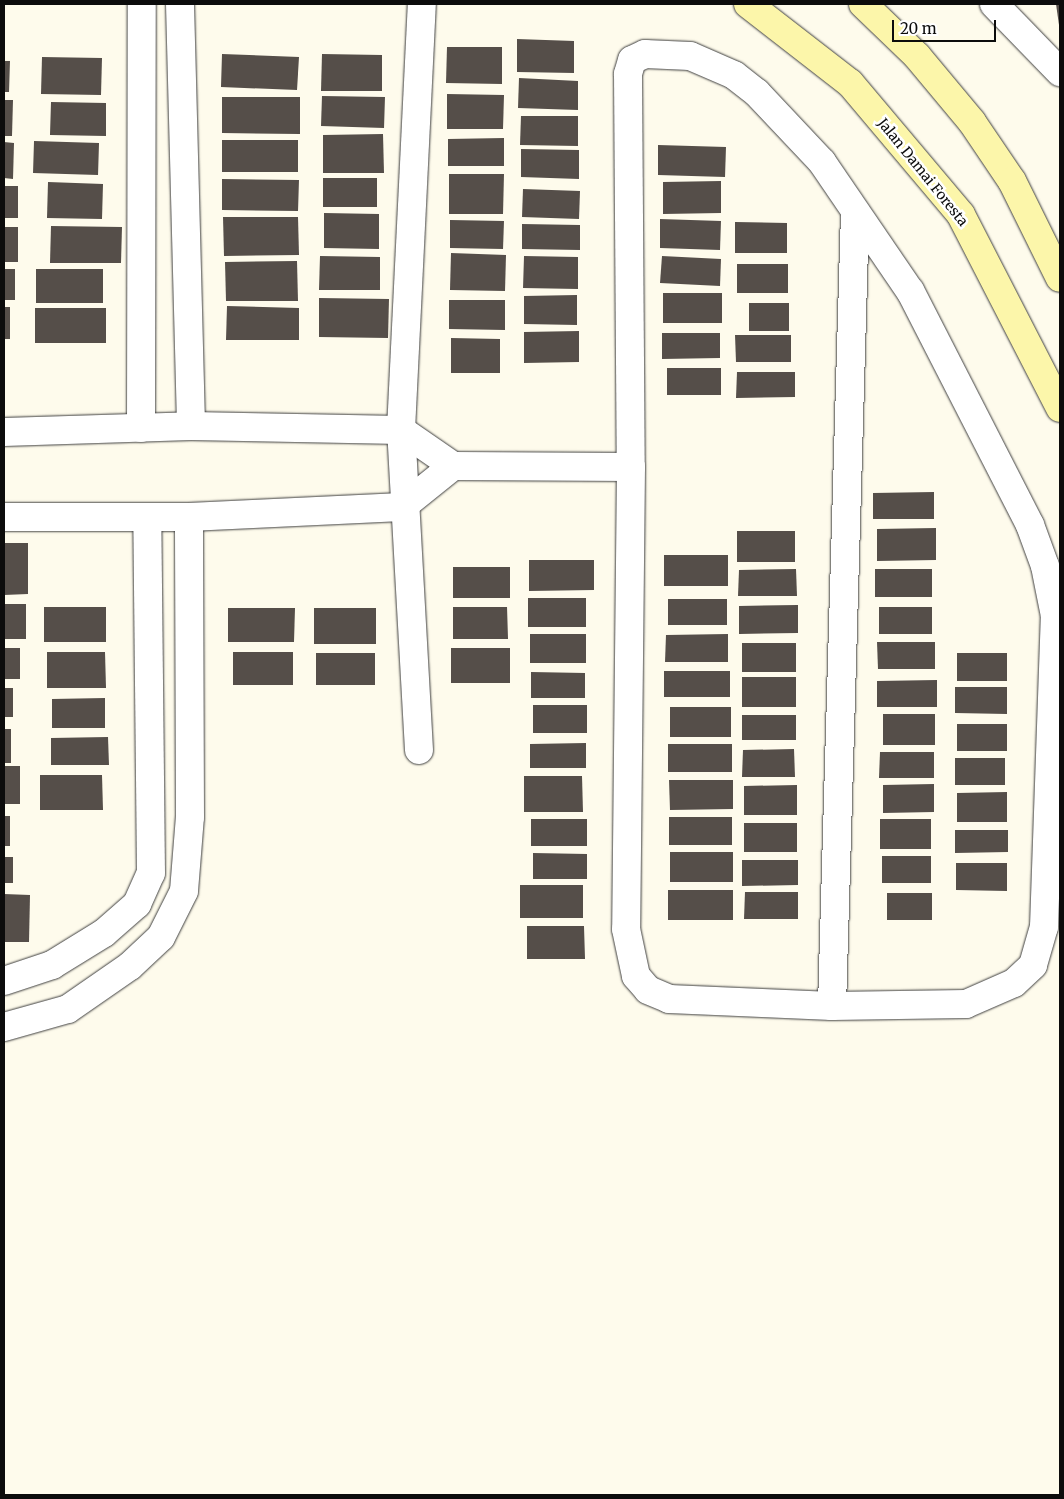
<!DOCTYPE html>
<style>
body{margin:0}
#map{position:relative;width:1064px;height:1499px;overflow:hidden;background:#fefbec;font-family:Merriweather,serif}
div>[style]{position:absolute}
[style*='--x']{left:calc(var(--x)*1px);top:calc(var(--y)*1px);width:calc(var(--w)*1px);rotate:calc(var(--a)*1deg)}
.building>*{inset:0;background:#554e49}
.roads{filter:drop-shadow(0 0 1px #3f3f3f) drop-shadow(0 0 1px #3f3f3f)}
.street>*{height:28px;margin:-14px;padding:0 14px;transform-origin:14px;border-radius:14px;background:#fff}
.secondary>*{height:28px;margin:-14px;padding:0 14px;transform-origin:14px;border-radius:14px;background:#fcf6aa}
span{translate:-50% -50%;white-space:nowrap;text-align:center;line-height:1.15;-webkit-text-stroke:5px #fff;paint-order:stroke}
.street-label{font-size:14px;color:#0c0c0c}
.frame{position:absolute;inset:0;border:5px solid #0c0c0c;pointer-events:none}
.scale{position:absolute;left:892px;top:20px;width:104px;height:22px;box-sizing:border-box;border:2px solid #0c0c0c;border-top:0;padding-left:6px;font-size:15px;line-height:18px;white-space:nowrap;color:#0c0c0c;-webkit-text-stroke:4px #fff;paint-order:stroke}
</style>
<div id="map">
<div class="building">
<div style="clip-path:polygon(1056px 4px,1060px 4px,1060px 25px,1059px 25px)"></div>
<div style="clip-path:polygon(517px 39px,574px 41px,574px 73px,517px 72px)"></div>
<div style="clip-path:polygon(447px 47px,502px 47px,502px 84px,446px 83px)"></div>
<div style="clip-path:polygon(222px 54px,299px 57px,297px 90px,221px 87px)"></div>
<div style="clip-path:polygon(322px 54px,382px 55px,382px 91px,321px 91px)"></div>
<div style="clip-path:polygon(42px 57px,102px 58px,101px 95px,41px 94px)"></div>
<div style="clip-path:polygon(4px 61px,10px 61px,9px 92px,4px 92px)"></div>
<div style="clip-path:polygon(519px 78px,578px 81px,578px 110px,518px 108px)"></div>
<div style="clip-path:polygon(447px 94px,504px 95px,503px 129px,447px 129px)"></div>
<div style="clip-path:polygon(322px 96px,385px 97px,384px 128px,321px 126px)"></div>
<div style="clip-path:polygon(222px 97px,300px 97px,300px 134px,222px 133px)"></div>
<div style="clip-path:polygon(4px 100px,13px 100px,12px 136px,4px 136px)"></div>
<div style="clip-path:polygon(51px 102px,106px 103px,106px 136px,50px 135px)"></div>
<div style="clip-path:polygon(521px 116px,578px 116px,578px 146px,520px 145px)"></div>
<div style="clip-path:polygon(383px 134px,384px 173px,323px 173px,323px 135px)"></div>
<div style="clip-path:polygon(504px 138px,504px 166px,448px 166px,448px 139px)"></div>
<div style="clip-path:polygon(222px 140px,298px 140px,298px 172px,222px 172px)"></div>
<div style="clip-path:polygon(34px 141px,99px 143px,98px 175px,33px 173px)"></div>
<div style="clip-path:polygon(4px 142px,14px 143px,13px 179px,4px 178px)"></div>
<div style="clip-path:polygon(658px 145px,726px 147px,725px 177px,658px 175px)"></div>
<div style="clip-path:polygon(521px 149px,579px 150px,579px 179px,521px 177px)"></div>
<div style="clip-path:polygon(449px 174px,504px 174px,503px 214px,449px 214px)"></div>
<div style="clip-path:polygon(323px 178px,377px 178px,377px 207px,323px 207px)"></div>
<div style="clip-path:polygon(222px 179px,299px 180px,298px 211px,222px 210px)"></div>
<div style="clip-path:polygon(721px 181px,721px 213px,663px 214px,663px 182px)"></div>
<div style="clip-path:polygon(48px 182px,103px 184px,102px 219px,47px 218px)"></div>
<div style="clip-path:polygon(4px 186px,18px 186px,18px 218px,4px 218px)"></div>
<div style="clip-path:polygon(523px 189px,580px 191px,579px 219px,522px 217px)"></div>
<div style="clip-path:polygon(324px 213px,379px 214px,379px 249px,324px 248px)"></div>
<div style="clip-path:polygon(223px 217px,298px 217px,299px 255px,224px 256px)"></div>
<div style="clip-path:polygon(660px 219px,721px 221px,720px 250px,660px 248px)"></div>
<div style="clip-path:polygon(450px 220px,504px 221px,503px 249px,450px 248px)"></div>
<div style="clip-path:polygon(735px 222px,787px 223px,787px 253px,735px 253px)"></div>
<div style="clip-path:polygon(522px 224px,580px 225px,580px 250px,522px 249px)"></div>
<div style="clip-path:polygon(51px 226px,122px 227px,121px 263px,50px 263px)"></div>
<div style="clip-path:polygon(4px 227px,18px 227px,18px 262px,4px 262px)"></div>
<div style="clip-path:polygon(451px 253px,506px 255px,505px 291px,450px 290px)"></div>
<div style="clip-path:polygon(320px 256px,380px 257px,380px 290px,319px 290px)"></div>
<div style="clip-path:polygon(524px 256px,578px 257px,578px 289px,523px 288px)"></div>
<div style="clip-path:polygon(662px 256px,721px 259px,720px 286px,660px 283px)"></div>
<div style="clip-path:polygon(297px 261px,298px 301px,226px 301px,225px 262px)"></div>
<div style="clip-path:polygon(737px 264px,788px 264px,788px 293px,737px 293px)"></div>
<div style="clip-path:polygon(4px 269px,15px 269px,15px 300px,4px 300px)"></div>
<div style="clip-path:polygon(36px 269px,103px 269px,103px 303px,36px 303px)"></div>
<div style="clip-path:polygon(663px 293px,722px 293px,722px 323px,663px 323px)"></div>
<div style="clip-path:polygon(577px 295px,577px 325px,524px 324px,524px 296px)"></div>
<div style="clip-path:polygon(319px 298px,389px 299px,388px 338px,319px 337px)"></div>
<div style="clip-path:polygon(449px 300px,505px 300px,505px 330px,449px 329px)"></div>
<div style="clip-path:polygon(749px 303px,789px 303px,789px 331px,749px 331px)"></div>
<div style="clip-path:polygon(227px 306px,299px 308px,299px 340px,226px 340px)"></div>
<div style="clip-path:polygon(4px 307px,10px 307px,10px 339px,4px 339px)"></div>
<div style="clip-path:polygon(35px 308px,106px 308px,106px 343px,35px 343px)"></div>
<div style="clip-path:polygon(579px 331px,579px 362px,524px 363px,524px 332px)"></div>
<div style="clip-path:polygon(662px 333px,720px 333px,720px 358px,662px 359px)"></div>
<div style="clip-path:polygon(735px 335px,791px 335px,791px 362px,736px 362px)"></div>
<div style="clip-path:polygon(451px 338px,500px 339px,500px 373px,451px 373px)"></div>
<div style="clip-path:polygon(667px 368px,721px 368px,721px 395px,667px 395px)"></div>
<div style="clip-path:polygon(737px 372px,795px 372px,795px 397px,736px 398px)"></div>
<div style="clip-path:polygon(934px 492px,934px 519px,873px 519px,873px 493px)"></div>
<div style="clip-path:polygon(936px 528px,936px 560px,877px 561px,877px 529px)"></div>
<div style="clip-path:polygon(737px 531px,795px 531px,795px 562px,737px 562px)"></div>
<div style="clip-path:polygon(4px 543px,28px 543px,28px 594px,4px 595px)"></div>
<div style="clip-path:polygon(664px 555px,728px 555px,728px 586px,664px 586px)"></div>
<div style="clip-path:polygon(529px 560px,594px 560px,594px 590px,529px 591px)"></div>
<div style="clip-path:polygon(453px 567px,510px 567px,510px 598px,453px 598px)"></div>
<div style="clip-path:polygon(796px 569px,797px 596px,738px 596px,739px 570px)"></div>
<div style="clip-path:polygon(875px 569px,932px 569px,932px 597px,875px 597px)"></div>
<div style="clip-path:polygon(528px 598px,586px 598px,586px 627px,528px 627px)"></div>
<div style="clip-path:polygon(668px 599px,727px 599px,727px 625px,668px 625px)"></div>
<div style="clip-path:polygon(4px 604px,26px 604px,26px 639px,4px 639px)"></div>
<div style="clip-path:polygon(798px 605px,798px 633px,739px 634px,739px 606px)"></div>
<div style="clip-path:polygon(44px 607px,106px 607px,106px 642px,44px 642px)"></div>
<div style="clip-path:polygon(453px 607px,507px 607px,508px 639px,453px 639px)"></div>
<div style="clip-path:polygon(879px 607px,932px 607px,932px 634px,879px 634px)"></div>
<div style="clip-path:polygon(228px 608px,295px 608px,294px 642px,228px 642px)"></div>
<div style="clip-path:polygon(314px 608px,376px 608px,376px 644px,314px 644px)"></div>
<div style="clip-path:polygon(530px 634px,586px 634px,586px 663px,530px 663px)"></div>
<div style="clip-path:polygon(728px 634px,728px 662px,665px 662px,666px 635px)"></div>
<div style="clip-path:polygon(877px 642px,935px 642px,935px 669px,878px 669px)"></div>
<div style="clip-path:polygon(742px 643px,796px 643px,796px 672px,742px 672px)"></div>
<div style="clip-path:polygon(4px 648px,20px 648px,20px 679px,4px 679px)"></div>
<div style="clip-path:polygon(451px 648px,510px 648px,510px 683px,451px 683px)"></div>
<div style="clip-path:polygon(47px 652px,105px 652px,106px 688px,47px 688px)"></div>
<div style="clip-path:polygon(233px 652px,293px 652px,293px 685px,233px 685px)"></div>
<div style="clip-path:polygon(316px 653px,375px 653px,375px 685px,316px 685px)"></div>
<div style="clip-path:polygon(957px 653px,1007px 653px,1007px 681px,957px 681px)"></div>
<div style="clip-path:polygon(664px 671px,730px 671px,730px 697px,664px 697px)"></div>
<div style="clip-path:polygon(531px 672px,585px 673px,585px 698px,531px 698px)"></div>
<div style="clip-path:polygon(742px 677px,796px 677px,796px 707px,742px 707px)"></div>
<div style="clip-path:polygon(937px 680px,937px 707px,877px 707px,877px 681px)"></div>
<div style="clip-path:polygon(955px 687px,1007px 687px,1007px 714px,955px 713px)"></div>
<div style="clip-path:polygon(4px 688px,13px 688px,13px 717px,4px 717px)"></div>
<div style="clip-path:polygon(105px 698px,105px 728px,52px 728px,52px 699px)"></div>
<div style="clip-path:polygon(533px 705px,587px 705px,587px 733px,533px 733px)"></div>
<div style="clip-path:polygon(670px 707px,731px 707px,731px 737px,670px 737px)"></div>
<div style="clip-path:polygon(883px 714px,935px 714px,935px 745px,883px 745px)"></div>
<div style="clip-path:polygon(742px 715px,796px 715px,796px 740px,742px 740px)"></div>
<div style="clip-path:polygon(957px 724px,1007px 724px,1007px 751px,957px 751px)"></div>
<div style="clip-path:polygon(4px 729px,11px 729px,11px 763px,4px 763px)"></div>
<div style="clip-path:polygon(108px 737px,109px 765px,51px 765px,51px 738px)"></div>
<div style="clip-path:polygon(586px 743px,586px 768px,530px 768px,530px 744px)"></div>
<div style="clip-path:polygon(668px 744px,732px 744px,732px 772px,668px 772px)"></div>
<div style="clip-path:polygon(794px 749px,795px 777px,742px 777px,743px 750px)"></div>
<div style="clip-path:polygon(880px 752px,934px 752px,934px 778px,879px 778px)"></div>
<div style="clip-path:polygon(955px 758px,1005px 758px,1005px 785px,955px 785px)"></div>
<div style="clip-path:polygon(4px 766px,20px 766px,20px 804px,4px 804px)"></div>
<div style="clip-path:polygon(40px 775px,102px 775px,103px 810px,40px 810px)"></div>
<div style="clip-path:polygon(524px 776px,582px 776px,583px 812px,524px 812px)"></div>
<div style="clip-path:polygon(669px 780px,733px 780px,733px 809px,670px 810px)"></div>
<div style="clip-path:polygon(934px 784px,934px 812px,883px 813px,883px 785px)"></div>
<div style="clip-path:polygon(797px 785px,797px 815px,744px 815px,744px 786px)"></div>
<div style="clip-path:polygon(1007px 792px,1007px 822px,957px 822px,957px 793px)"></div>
<div style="clip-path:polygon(4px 816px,10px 816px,10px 846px,4px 846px)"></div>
<div style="clip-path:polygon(669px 817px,732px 817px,732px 845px,669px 845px)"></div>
<div style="clip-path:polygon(531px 819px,587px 819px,587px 846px,531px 846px)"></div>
<div style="clip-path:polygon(880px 819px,931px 819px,931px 849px,880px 849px)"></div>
<div style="clip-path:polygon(744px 823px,797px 823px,797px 852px,744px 852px)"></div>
<div style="clip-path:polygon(955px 830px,1008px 830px,1008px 852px,955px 853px)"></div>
<div style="clip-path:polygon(670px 852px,733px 852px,733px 882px,670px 882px)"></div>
<div style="clip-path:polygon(533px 853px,587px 854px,587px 879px,533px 879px)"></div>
<div style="clip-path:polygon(882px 856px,931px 856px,931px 883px,882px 883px)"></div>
<div style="clip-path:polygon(4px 857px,13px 857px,13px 883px,4px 883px)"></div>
<div style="clip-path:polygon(742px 860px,798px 860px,798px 885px,742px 886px)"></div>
<div style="clip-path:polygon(956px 863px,1007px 863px,1007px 891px,956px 890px)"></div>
<div style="clip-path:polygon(520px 885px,583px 885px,583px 918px,520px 918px)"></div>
<div style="clip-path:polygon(668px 890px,733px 890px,733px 920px,668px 920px)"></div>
<div style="clip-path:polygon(745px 892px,798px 892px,798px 919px,744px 919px)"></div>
<div style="clip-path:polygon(887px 893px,932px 893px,932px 920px,887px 920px)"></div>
<div style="clip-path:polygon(4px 894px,30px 895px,29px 942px,4px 942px)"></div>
<div style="clip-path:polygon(527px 926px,584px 926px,585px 959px,527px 959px)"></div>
</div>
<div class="roads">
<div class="street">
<div style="--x:180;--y:4;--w:422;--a:88.5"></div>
<div style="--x:994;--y:4;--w:95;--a:45.9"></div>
<div style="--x:141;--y:428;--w:424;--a:-89.9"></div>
<div style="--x:4;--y:432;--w:187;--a:-1.8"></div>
<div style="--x:191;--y:426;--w:210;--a:1.1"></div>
<div style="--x:401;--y:430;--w:63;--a:34.7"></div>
<div style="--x:453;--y:466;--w:178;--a:0.3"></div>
<div style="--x:631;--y:467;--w:462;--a:90.6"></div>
<div style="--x:626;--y:929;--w:48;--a:78"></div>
<div style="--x:636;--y:976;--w:18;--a:49"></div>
<div style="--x:648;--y:990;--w:23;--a:23"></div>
<div style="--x:669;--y:999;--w:163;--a:2.5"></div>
<div style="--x:832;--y:1006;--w:134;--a:-0.9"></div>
<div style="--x:966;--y:1004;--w:52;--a:-23.6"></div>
<div style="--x:1014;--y:983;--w:26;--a:-43"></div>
<div style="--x:1033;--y:965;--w:40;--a:-74"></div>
<div style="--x:1044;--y:927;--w:311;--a:-88"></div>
<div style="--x:1055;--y:616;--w:51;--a:-101.3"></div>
<div style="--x:1045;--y:566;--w:44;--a:-110.1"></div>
<div style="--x:1030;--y:525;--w:263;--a:-117.1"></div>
<div style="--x:910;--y:291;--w:156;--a:-124.3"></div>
<div style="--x:822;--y:162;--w:95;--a:-133.3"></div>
<div style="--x:757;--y:93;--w:29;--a:-142"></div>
<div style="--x:734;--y:75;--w:48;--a:-156.6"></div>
<div style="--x:690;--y:56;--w:45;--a:-177.5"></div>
<div style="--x:645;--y:54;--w:14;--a:155"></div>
<div style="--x:632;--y:60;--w:15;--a:106"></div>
<div style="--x:628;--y:74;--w:393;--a:89.6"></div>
<div style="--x:4;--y:517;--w:185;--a:0"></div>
<div style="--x:189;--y:517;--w:213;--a:-2.7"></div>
<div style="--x:402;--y:507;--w:65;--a:-38.8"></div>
<div style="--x:419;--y:750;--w:321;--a:-93.2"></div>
<div style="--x:401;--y:430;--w:427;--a:-87.2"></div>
<div style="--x:4;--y:981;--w:51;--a:-18.4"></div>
<div style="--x:52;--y:965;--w:61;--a:-31.6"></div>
<div style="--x:104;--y:933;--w:44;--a:-41.3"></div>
<div style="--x:137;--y:904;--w:34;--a:-66"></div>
<div style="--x:151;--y:873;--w:355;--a:-90.6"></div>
<div style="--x:832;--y:1006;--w:793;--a:-88.34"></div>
<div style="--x:4;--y:1027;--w:66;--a:-15.7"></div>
<div style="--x:68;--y:1009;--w:75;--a:-34.7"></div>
<div style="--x:130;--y:966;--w:42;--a:-43.1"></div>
<div style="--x:161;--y:937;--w:51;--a:-63.4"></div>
<div style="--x:184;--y:891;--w:74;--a:-85.4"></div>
<div style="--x:190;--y:817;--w:300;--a:-90.2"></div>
</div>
<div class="secondary">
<div style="--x:748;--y:4;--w:129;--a:37.8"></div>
<div style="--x:850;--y:83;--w:172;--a:49.9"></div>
<div style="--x:961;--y:215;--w:217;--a:62.8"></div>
<div style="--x:863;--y:4;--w:75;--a:43.9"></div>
<div style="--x:917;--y:56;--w:86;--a:50.2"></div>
<div style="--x:972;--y:122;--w:71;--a:55.9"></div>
<div style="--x:1012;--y:181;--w:108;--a:63.7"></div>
</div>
</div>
<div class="street-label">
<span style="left:923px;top:172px;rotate:51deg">Jalan Damai Foresta</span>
</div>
<div class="frame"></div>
<div class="scale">20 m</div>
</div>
